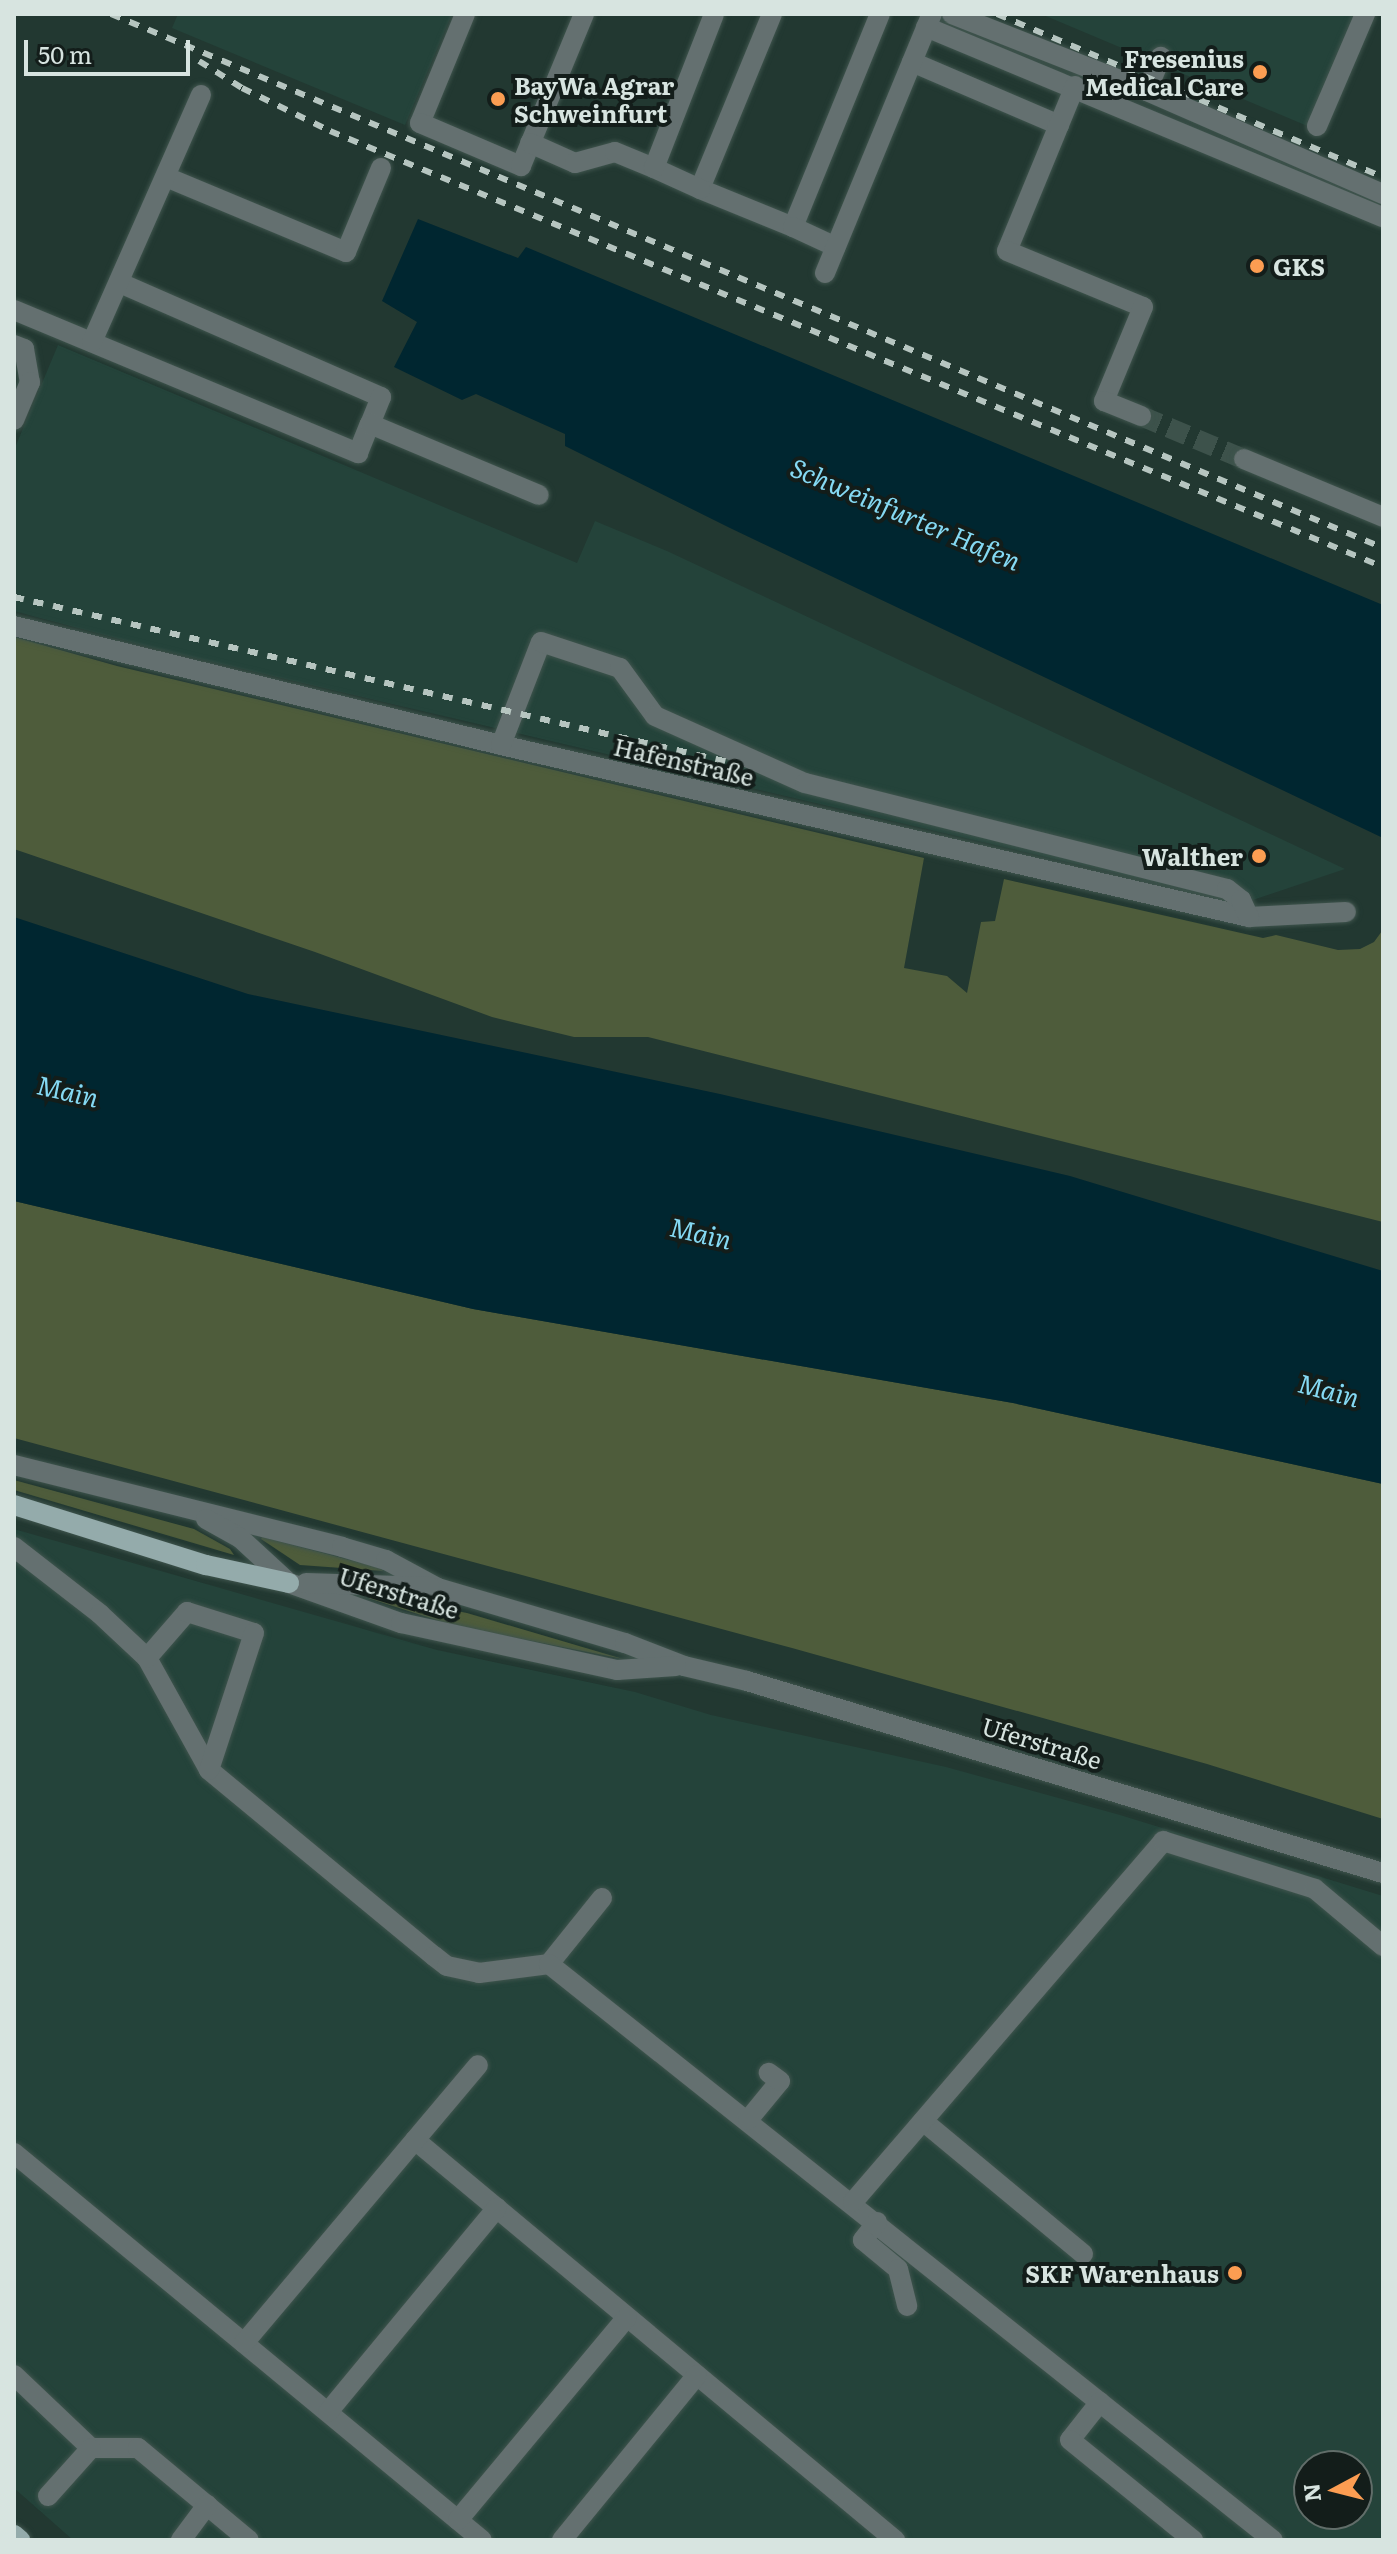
<!DOCTYPE html>
<meta charset="utf-8">
<style>
body{margin:0}
#map{position:relative;width:1397px;height:2554px;overflow:hidden;background:#223831;font-family:Literata,serif}
div>[style]{position:absolute}
[style*='--x']{left:calc(var(--x)*1px);top:calc(var(--y)*1px);width:calc(var(--w)*1px);rotate:calc(var(--a)*1deg)}
.built>*{inset:0;background:#24433a}
.green>*{inset:0;background:#4e5c3b}
.water>*{inset:0;background:#002630}
.minor-tunnel>*{height:20px;margin-top:-10px;transform-origin:0;background:repeating-linear-gradient(90deg,#3d524b 0 20px,transparent 0 30px)}
.roads{filter:drop-shadow(0 0 2px #3f544d) drop-shadow(0 0 2px #3f544d)}
.minor>*{height:20px;margin:-10px;padding:0 10px;transform-origin:10px;border-radius:10px;background:#647070}
.major>*{height:20px;margin:-10px;padding:0 10px;transform-origin:10px;border-radius:10px;background:#94abab}
.rail>*{height:6px;margin-top:-3px;transform-origin:0;background:repeating-linear-gradient(90deg,#b6c5c0 0 10px,transparent 0 20px)}
.dots>*{width:22px;height:22px;translate:-50% -50%;box-sizing:border-box;border:4px solid #131d1a;border-radius:50%}
span{translate:-50% -50%;white-space:nowrap;text-align:center;line-height:1.15;-webkit-text-stroke:8px #131d1a;paint-order:stroke}
.poi-label{font-size:24px;color:#d7e4e0;font-weight:700}
.right{translate:-100% -50%;text-align:right}
.left{translate:0 -50%;text-align:left}
.street-label{font-size:24px;color:#d7e4e0}
.water-label{font-size:26px;color:#85d9f3;font-style:italic}
.frame{position:absolute;inset:0;border:16px solid #d7e4e0;pointer-events:none}
.north{position:absolute;left:1293px;top:2450px;width:80px;height:80px;box-sizing:border-box;background:#131d1a;border:2px solid #616d69;border-radius:50%;rotate:263deg;font-size:22px;font-weight:700;line-height:32px;text-align:center;color:#d7e4e0}
.north::after{content:'';display:block;margin:auto;width:28px;height:36px;background:#fc9d52;clip-path:polygon(50% 0,100% 100%,50% 72%,0 100%)}
.scale{position:absolute;left:24px;top:40px;width:166px;height:36px;box-sizing:border-box;border:4px solid #d7e4e0;border-top:0;padding-left:10px;font-size:24px;line-height:28px;white-space:nowrap;color:#d7e4e0;-webkit-text-stroke:6px #131d1a;paint-order:stroke}
</style>
<div id="map">
<div class="built">
<div style="clip-path:polygon(178px 14px,452px 14px,405px 125px,172px 28px)"></div>
<div style="clip-path:polygon(1041px 14px,1375px 14px,1324px 133px)"></div>
<div style="clip-path:polygon(58px 345px,577px 563px,595px 521px,667px 551px,1345px 869px,1250px 901px,1226px 899px,157px 649px,14px 611px,14px 450px)"></div>
<div style="clip-path:polygon(evenodd,14px 1529px,437px 1650px,635px 1692px,711px 1715px,946px 1767px,1120px 1815px,1383px 1896px,1383px 2540px,73px 2540px,14px 2488px,14px 1529px,1309px 2466px,1357px 2466px,1357px 2514px,1309px 2514px,1309px 2466px)"></div>
</div>
<div class="green">
<div style="clip-path:polygon(14px 637px,117px 666px,924px 858px,904px 968px,947px 976px,967px 993px,981px 922px,995px 921px,1004px 879px,1263px 938px,1276px 935px,1338px 950px,1360px 949px,1374px 942px,1382px 931px,1383px 1222px,648px 1037px,574px 1037px,492px 1017px,315px 952px,14px 849px)"></div>
<div style="clip-path:polygon(14px 1201px,473px 1309px,1013px 1403px,1383px 1484px,1383px 1819px,1207px 1764px,792px 1648px,14px 1438px)"></div>
<div style="clip-path:polygon(14px 1480px,194px 1529px,230px 1549px,234px 1555px,14px 1490px)"></div>
<div style="clip-path:polygon(262px 1537px,380px 1568px,383px 1571px,300px 1565px,261px 1539px)"></div>
<div style="clip-path:polygon(383px 1597px,467px 1613px,623px 1659px,452px 1625px,368px 1598px)"></div>
</div>
<div class="water">
<div style="clip-path:polygon(418px 219px,518px 258px,526px 247px,1383px 605px,1383px 838px,730px 528px,565px 446px,565px 434px,476px 394px,462px 400px,394px 367px,417px 322px,382px 301px)"></div>
<div style="clip-path:polygon(14px 917px,248px 994px,720px 1094px,1070px 1176px,1383px 1271px,1383px 1484px,1013px 1403px,473px 1309px,14px 1201px)"></div>
</div>
<div class="minor-tunnel">
<div style="--x:1141;--y:416;--w:112;--a:22.7"></div>
</div>
<div class="roads">
<div class="minor">
<div style="--x:465;--y:14;--w:118;--a:112.4"></div>
<div style="--x:420;--y:123;--w:110;--a:23.1"></div>
<div style="--x:521;--y:166;--w:165;--a:-67.5"></div>
<div style="--x:772;--y:14;--w:189;--a:112.4"></div>
<div style="--x:700;--y:189;--w:100;--a:22.2"></div>
<div style="--x:793;--y:227;--w:230;--a:-67.8"></div>
<div style="--x:952;--y:14;--w:210;--a:21.5"></div>
<div style="--x:1147;--y:91;--w:257;--a:23.6"></div>
<div style="--x:926;--y:27;--w:495;--a:22.6"></div>
<div style="--x:912;--y:62;--w:160;--a:23.2"></div>
<div style="--x:1075;--y:86;--w:178;--a:112.4"></div>
<div style="--x:1007;--y:251;--w:147;--a:22.4"></div>
<div style="--x:1143;--y:307;--w:102;--a:112.5"></div>
<div style="--x:1104;--y:401;--w:40;--a:22"></div>
<div style="--x:1147;--y:91;--w:37;--a:-68"></div>
<div style="--x:1317;--y:126;--w:122;--a:-66.8"></div>
<div style="--x:530;--y:143;--w:49;--a:24"></div>
<div style="--x:575;--y:163;--w:41;--a:-15.4"></div>
<div style="--x:615;--y:152;--w:42;--a:22.3"></div>
<div style="--x:166;--y:177;--w:195;--a:22.6"></div>
<div style="--x:346;--y:252;--w:91;--a:-67.4"></div>
<div style="--x:700;--y:189;--w:51;--a:-155.5"></div>
<div style="--x:654;--y:168;--w:165;--a:-68.7"></div>
<div style="--x:793;--y:227;--w:47;--a:24.9"></div>
<div style="--x:825;--y:273;--w:280;--a:-67.6"></div>
<div style="--x:120;--y:283;--w:285;--a:23.6"></div>
<div style="--x:381;--y:397;--w:29;--a:112"></div>
<div style="--x:14;--y:310;--w:373;--a:22.6"></div>
<div style="--x:358;--y:453;--w:31;--a:-68"></div>
<div style="--x:370;--y:424;--w:183;--a:22.8"></div>
<div style="--x:92;--y:342;--w:270;--a:-66.2"></div>
<div style="--x:14;--y:345;--w:11;--a:22"></div>
<div style="--x:24;--y:349;--w:34;--a:80"></div>
<div style="--x:30;--y:382;--w:41;--a:112.8"></div>
<div style="--x:1244;--y:459;--w:151;--a:22.6"></div>
<div style="--x:14;--y:626;--w:501;--a:13.73"></div>
<div style="--x:501;--y:745;--w:768;--a:12.95"></div>
<div style="--x:1249;--y:917;--w:97;--a:-3"></div>
<div style="--x:501;--y:745;--w:110;--a:-68.8"></div>
<div style="--x:541;--y:642;--w:83;--a:18.2"></div>
<div style="--x:620;--y:668;--w:59;--a:53.9"></div>
<div style="--x:655;--y:716;--w:164;--a:24.1"></div>
<div style="--x:805;--y:783;--w:435;--a:14.1"></div>
<div style="--x:1227;--y:889;--w:18;--a:38"></div>
<div style="--x:1241;--y:900;--w:19;--a:65"></div>
<div style="--x:14;--y:1465;--w:338;--a:14"></div>
<div style="--x:342;--y:1547;--w:46;--a:16.5"></div>
<div style="--x:386;--y:1560;--w:59;--a:28.3"></div>
<div style="--x:438;--y:1588;--w:195;--a:16.4"></div>
<div style="--x:625;--y:1643;--w:63;--a:21.3"></div>
<div style="--x:684;--y:1666;--w:65;--a:13.4"></div>
<div style="--x:747;--y:1681;--w:664;--a:16.8"></div>
<div style="--x:206;--y:1519;--w:38;--a:29"></div>
<div style="--x:239;--y:1537;--w:68;--a:42.6"></div>
<div style="--x:289;--y:1583;--w:119;--a:19.7"></div>
<div style="--x:401;--y:1623;--w:221;--a:12.3"></div>
<div style="--x:617;--y:1670;--w:59;--a:-3.9"></div>
<div style="--x:14;--y:1547;--w:109;--a:37.9"></div>
<div style="--x:100;--y:1614;--w:64;--a:43.1"></div>
<div style="--x:147;--y:1658;--w:128;--a:61"></div>
<div style="--x:209;--y:1770;--w:292;--a:39.6"></div>
<div style="--x:434;--y:1956;--w:16;--a:38"></div>
<div style="--x:447;--y:1966;--w:33;--a:12"></div>
<div style="--x:479;--y:1973;--w:71;--a:-7.3"></div>
<div style="--x:306;--y:1583;--w:124;--a:1.8"></div>
<div style="--x:147;--y:1658;--w:61;--a:-49"></div>
<div style="--x:187;--y:1612;--w:70;--a:17.4"></div>
<div style="--x:254;--y:1633;--w:144;--a:108.2"></div>
<div style="--x:602;--y:1898;--w:85;--a:128.8"></div>
<div style="--x:549;--y:1964;--w:925;--a:38.51"></div>
<div style="--x:748;--y:2120;--w:50;--a:-50.6"></div>
<div style="--x:780;--y:2081;--w:14;--a:-144"></div>
<div style="--x:923;--y:2121;--w:208;--a:39.7"></div>
<div style="--x:415;--y:2140;--w:625;--a:39.81"></div>
<div style="--x:14;--y:2153;--w:607;--a:39.59"></div>
<div style="--x:853;--y:2202;--w:476;--a:-49.3"></div>
<div style="--x:1163;--y:1841;--w:159;--a:17.5"></div>
<div style="--x:1315;--y:1889;--w:89;--a:40"></div>
<div style="--x:877;--y:2222;--w:23;--a:128"></div>
<div style="--x:863;--y:2240;--w:45;--a:39.6"></div>
<div style="--x:898;--y:2269;--w:38;--a:76"></div>
<div style="--x:244;--y:2343;--w:363;--a:-49.9"></div>
<div style="--x:14;--y:2375;--w:106;--a:43.5"></div>
<div style="--x:91;--y:2448;--w:47;--a:0"></div>
<div style="--x:138;--y:2448;--w:144;--a:39.7"></div>
<div style="--x:1100;--y:2402;--w:48;--a:128.3"></div>
<div style="--x:1070;--y:2440;--w:159;--a:39.1"></div>
<div style="--x:328;--y:2412;--w:265;--a:-50.4"></div>
<div style="--x:48;--y:2496;--w:64;--a:-48.1"></div>
<div style="--x:458;--y:2520;--w:264;--a:-50.2"></div>
<div style="--x:181;--y:2540;--w:44;--a:-53.4"></div>
<div style="--x:562;--y:2540;--w:213;--a:-50.7"></div>
</div>
<div class="major">
<div style="--x:14;--y:1505;--w:201;--a:17.4"></div>
<div style="--x:206;--y:1565;--w:85;--a:12.2"></div>
<div style="--x:14;--y:2535;--w:8;--a:40"></div>
</div>
</div>
<div class="rail">
<div style="--x:111;--y:14;--w:1380;--a:22.77"></div>
<div style="--x:997;--y:14;--w:419;--a:22.9"></div>
<div style="--x:199;--y:61;--w:51;--a:32.1"></div>
<div style="--x:242;--y:88;--w:98;--a:26"></div>
<div style="--x:330;--y:131;--w:1140;--a:22.49"></div>
<div style="--x:14;--y:597;--w:733;--a:13.01"></div>
</div>
<div class="dots">
<div style="left:1260px;top:72px;background:#fc9d52"></div>
<div style="left:498px;top:99px;background:#fc9d52"></div>
<div style="left:1257px;top:266px;background:#fc9d52"></div>
<div style="left:1259px;top:856px;background:#fc9d52"></div>
<div style="left:1235px;top:2273px;background:#fc9d52"></div>
</div>
<div class="poi-label">
<span class="right" style="left:1244px;top:72px">Fresenius<br>Medical Care</span>
<span class="left" style="left:514px;top:99px">BayWa Agrar<br>Schweinfurt</span>
<span class="left" style="left:1273px;top:266px">GKS</span>
<span class="right" style="left:1243px;top:856px">Walther</span>
<span class="right" style="left:1219px;top:2273px">SKF Warenhaus</span>
</div>
<div class="street-label">
<span style="left:684px;top:761px;rotate:13deg">Hafenstraße</span>
<span style="left:399px;top:1592px;rotate:17deg">Uferstraße</span>
<span style="left:1042px;top:1742px;rotate:17deg">Uferstraße</span>
</div>
<div class="water-label">
<span style="left:906px;top:513px;rotate:23deg">Schweinfurter Hafen</span>
<span style="left:68px;top:1090px;rotate:13deg">Main</span>
<span style="left:701px;top:1232px;rotate:13deg">Main</span>
<span style="left:1329px;top:1389px;rotate:15deg">Main</span>
</div>
<div class="frame"></div>
<div class="north">N</div>
<div class="scale">50 m</div>
</div>
